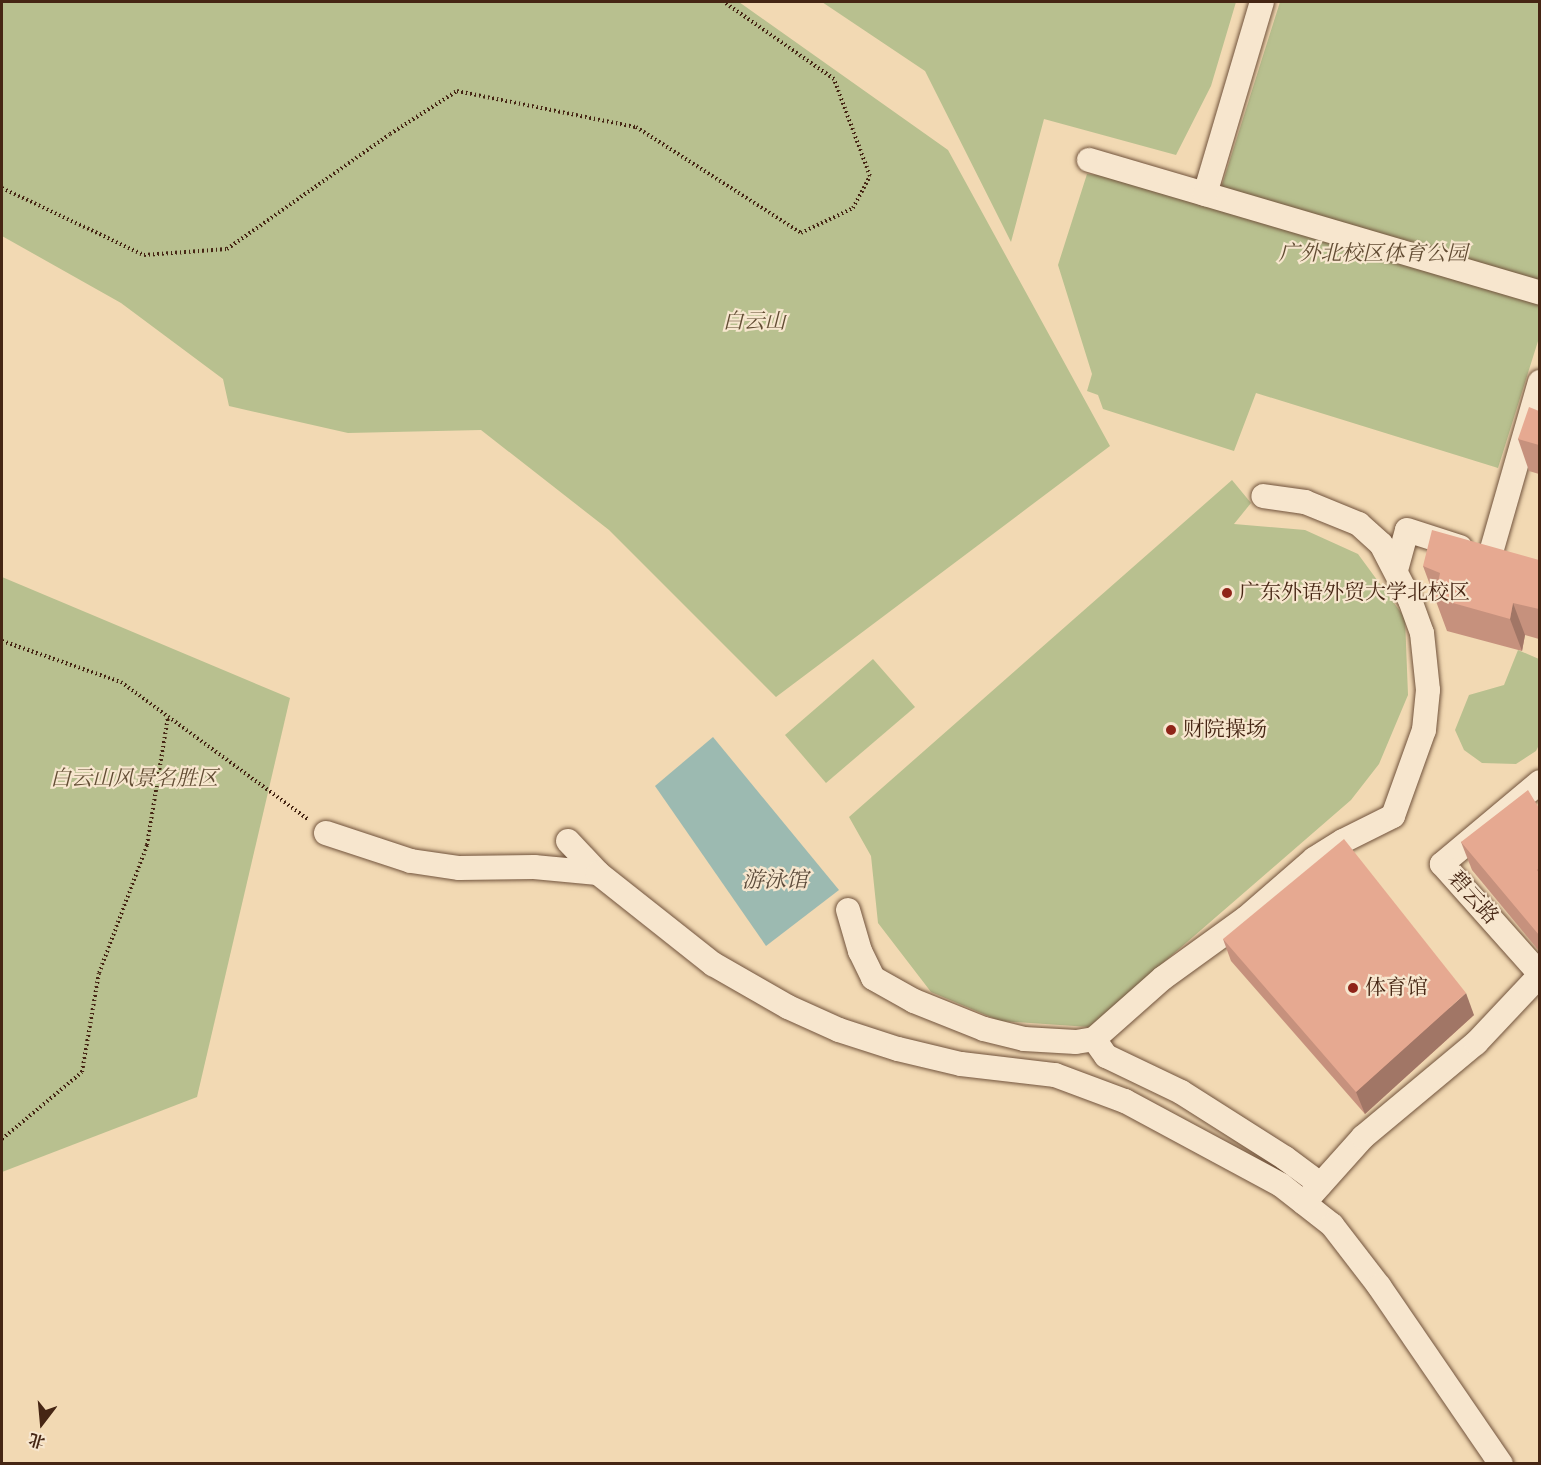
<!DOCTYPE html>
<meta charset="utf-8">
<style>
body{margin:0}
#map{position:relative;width:1541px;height:1465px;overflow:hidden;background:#f2d9b3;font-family:Cardo,"Noto Serif SC",serif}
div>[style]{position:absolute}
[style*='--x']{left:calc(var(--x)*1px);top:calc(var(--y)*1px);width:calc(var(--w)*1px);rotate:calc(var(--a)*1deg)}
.green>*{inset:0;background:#b8c08f}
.water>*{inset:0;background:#9cbab1}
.path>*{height:4px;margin-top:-2px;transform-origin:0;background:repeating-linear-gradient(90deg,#462614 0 1.5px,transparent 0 4.5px)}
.roads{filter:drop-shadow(0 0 2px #71533c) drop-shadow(0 0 2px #71533c)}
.minor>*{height:24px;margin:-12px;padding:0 12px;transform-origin:12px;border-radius:12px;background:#f7e6ce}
.wall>*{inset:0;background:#c6917d}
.shaded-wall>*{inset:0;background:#a17666}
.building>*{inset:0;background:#e6a991}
.dots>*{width:16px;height:16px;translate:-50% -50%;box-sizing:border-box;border:3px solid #f7e6ce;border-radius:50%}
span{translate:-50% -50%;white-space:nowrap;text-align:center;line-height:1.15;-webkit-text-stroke:4.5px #f7e6ce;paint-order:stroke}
.park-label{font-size:21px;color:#624c33;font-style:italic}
.poi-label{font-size:21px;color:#462614}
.left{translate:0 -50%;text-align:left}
.street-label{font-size:21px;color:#462614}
.water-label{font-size:22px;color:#5c4b3b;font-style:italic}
.frame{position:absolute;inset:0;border:3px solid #462614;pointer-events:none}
.north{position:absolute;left:12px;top:1393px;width:60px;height:60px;-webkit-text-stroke:4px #f7e6ce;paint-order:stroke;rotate:196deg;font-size:16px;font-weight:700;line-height:24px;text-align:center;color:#462614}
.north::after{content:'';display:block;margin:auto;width:21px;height:27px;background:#462614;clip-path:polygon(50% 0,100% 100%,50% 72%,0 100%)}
</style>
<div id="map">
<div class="green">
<div style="clip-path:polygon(2px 2px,739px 2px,948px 150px,1110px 446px,776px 697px,609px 530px,481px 430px,348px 433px,229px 406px,223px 379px,121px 303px,2px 236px)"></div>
<div style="clip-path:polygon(822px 2px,1236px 2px,1211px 86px,1176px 155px,1044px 119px,1011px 242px,925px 71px)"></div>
<div style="clip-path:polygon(1280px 2px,1539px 2px,1539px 338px,1498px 468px,1256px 393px,1234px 451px,1103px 409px,1098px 395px,1087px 391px,1092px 374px,1058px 265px,1087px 174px,1221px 188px)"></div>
<div style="clip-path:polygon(1232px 480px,1251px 503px,1234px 524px,1305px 530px,1358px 554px,1405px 618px,1408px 695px,1379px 764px,1351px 800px,1089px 1027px,1000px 1021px,931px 992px,878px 923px,871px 856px,849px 817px)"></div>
<div style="clip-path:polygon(2px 577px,290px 698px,197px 1097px,2px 1172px)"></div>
<div style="clip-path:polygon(1518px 650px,1539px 659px,1540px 743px,1536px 751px,1516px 764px,1482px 763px,1464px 750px,1455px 730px,1469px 695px,1504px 685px)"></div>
<div style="clip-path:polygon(873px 659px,915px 707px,826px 783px,785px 735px)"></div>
</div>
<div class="water">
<div style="clip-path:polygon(713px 737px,839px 890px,766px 946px,655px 786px)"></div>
</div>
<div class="path">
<div style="--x:2;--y:188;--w:157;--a:25.3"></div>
<div style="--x:144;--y:255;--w:83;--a:-4.1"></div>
<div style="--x:227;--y:249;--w:199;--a:-35.2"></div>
<div style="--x:390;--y:134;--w:80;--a:-32.7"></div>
<div style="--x:457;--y:91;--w:183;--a:11.4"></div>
<div style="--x:636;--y:127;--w:196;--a:32.7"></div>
<div style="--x:801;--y:233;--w:58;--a:-25.7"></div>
<div style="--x:853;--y:208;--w:36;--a:-62"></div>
<div style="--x:870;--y:176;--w:103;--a:-110.4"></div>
<div style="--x:834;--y:79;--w:134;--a:-145"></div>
<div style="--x:2;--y:641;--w:126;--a:19"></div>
<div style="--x:121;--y:682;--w:233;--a:36.3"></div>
<div style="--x:2;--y:1139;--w:104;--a:-39.9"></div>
<div style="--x:82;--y:1072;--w:100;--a:-80.3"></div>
<div style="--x:99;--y:973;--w:137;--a:-69.4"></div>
<div style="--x:147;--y:845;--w:130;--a:-80.7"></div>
</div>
<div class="roads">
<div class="minor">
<div style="--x:1089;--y:160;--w:470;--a:16.4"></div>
<div style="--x:1205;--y:194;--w:200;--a:-73.5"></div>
<div style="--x:1490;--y:556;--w:181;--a:-74"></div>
<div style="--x:1396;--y:570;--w:41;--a:-74.6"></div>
<div style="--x:1407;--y:530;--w:56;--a:17.8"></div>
<div style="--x:1540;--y:782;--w:128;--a:140.1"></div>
<div style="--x:1442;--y:864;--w:147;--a:48.3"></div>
<div style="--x:326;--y:833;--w:89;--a:18.2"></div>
<div style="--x:411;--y:861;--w:49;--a:8.3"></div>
<div style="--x:459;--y:868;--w:75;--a:-0.8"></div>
<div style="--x:534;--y:867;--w:64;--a:5.4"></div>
<div style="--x:568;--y:841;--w:44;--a:46.8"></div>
<div style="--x:598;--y:873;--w:147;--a:38.4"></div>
<div style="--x:713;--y:964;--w:86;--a:29.8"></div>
<div style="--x:788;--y:1007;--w:56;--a:24.3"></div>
<div style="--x:839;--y:1030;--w:62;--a:17.9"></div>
<div style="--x:898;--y:1049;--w:65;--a:13.4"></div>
<div style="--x:961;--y:1064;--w:95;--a:6.7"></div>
<div style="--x:1055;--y:1075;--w:75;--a:20.4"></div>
<div style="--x:1125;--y:1101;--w:177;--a:28.3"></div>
<div style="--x:1281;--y:1185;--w:65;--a:38.1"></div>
<div style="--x:1332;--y:1225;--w:77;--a:52.4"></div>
<div style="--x:1379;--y:1286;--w:216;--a:55.6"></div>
<div style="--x:848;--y:910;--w:43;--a:73.7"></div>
<div style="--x:860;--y:951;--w:30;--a:64"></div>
<div style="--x:873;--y:978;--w:47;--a:29.3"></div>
<div style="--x:914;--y:1001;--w:75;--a:21.8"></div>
<div style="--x:984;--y:1029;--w:41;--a:14"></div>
<div style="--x:1024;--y:1039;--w:52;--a:3.3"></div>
<div style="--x:1076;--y:1042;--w:18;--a:-9"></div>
<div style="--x:1094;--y:1039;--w:92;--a:-41.5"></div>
<div style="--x:1163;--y:978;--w:102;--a:-35.9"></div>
<div style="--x:1246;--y:918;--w:90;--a:-40.9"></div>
<div style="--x:1314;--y:859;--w:34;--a:-32"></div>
<div style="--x:1343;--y:841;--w:56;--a:-26.6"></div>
<div style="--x:1393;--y:816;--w:91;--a:-70.2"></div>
<div style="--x:1424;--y:730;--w:40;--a:-84.3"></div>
<div style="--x:1428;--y:690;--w:57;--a:-96"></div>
<div style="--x:1422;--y:633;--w:33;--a:-110"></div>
<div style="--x:1411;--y:602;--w:65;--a:-117.3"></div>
<div style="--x:1381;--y:544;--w:30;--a:-138"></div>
<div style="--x:1359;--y:524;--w:58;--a:-157.8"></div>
<div style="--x:1305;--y:502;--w:42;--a:-171.9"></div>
<div style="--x:1094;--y:1039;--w:21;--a:55"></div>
<div style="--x:1106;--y:1056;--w:83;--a:25.6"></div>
<div style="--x:1181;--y:1092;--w:123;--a:32.4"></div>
<div style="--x:1285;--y:1158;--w:44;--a:36.6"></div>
<div style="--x:1304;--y:1203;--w:89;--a:-48.2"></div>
<div style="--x:1363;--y:1137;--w:147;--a:-39.8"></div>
<div style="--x:1476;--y:1043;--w:93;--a:-46.7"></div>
</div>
</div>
<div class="wall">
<div style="clip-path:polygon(1539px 411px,1539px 474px,1529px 471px,1518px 439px)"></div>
<div style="clip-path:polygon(1539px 560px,1539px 639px,1525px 635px,1522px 651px,1447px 631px,1423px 566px)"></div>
<div style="clip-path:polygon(1539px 808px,1539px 951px,1472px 870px,1461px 842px)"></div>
<div style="clip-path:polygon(1223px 939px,1474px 1015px,1365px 1114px,1231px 961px)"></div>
</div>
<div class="shaded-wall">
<div style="clip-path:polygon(1513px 603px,1525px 635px,1522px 651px,1510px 619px)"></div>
<div style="clip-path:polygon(1466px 993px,1474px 1015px,1365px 1114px,1356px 1092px)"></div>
</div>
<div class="building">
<div style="clip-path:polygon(1529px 407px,1539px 411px,1539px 445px,1518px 439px)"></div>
<div style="clip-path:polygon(1432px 530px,1539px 560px,1539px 609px,1513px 603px,1510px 619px,1435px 598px,1440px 573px,1423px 566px)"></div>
<div style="clip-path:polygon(1528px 790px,1539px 808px,1539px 868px,1537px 870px,1539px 873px,1539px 935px,1461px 842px)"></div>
<div style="clip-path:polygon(1344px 839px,1466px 993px,1356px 1092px,1223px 939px)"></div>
</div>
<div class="dots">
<div style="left:1227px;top:593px;background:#8f2418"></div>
<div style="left:1171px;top:730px;background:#8f2418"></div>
<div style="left:1353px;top:988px;background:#8f2418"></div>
</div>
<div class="park-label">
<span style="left:1373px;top:254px">广外北校区体育公园</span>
<span style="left:754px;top:322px">白云山</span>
<span style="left:134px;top:779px">白云山风景名胜区</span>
</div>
<div class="poi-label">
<span class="left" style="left:1239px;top:593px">广东外语外贸大学北校区</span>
<span class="left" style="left:1183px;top:730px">财院操场</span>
<span class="left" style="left:1365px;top:988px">体育馆</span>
</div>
<div class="street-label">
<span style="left:1473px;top:898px;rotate:48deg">碧云路</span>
</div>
<div class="water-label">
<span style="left:775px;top:881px">游泳馆</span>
</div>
<div class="frame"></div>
<div class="north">北</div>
</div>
